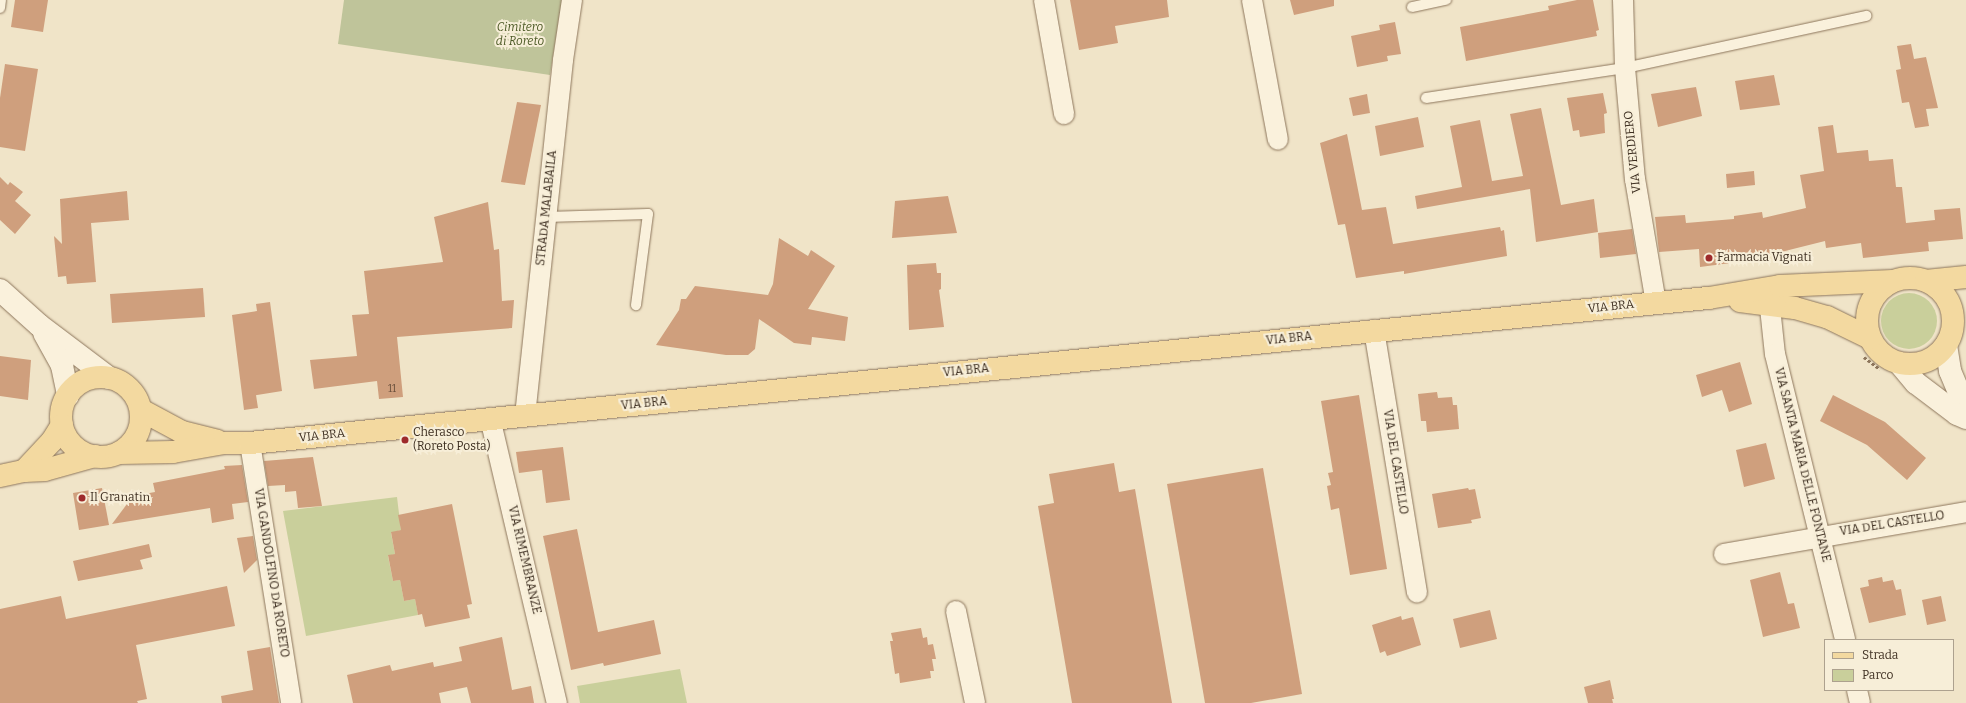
<!DOCTYPE html>
<style>
body{margin:0}
#map{position:relative;width:1966px;height:703px;overflow:hidden;background:#f0e4c8;font-family:Bitter,serif}
div>[style]{position:absolute}
[style*='--x']{left:calc(var(--x)*1px);top:calc(var(--y)*1px);width:calc(var(--w)*1px);rotate:calc(var(--a)*1deg)}
.green>*{inset:0;background:#c9cf9b}
.round{border-radius:50%}
.cemetery>*{inset:0;background:#bfc49a}
.building>*{inset:0;background:#cf9f7d}
.path>*{height:2.5px;margin-top:-1.25px;transform-origin:0;background:repeating-linear-gradient(90deg,#8d765c 0 3px,transparent 0 5px)}
.roads{filter:drop-shadow(0 0 1px #8d765c) drop-shadow(0 0 1px #8d765c)}
.lane>*{height:10px;margin:-5px;padding:0 5px;transform-origin:5px;border-radius:5px;background:#faf1dc}
.street>*{height:20px;margin:-10px;padding:0 10px;transform-origin:10px;border-radius:10px;background:#faf1dc}
.secondary>*{height:22px;margin:-11px;padding:0 11px;transform-origin:11px;border-radius:11px;background:#faf1dc}
.primary>*{height:22px;margin:-11px;padding:0 11px;transform-origin:11px;border-radius:11px;background:#f3d9a0}
.primary>.ring{margin:-11px;padding:0;box-sizing:content-box;background:none;border:22px solid #f3d9a0;border-radius:50%}
.dots>*{width:11px;height:11px;translate:-50% -50%;box-sizing:border-box;border:2px solid #f7eed8;border-radius:50%}
span{translate:-50% -50%;white-space:nowrap;text-align:center;line-height:1.15;-webkit-text-stroke:4px #f7eed8;paint-order:stroke}
.number-label{font-size:10px;color:#624a37}
.number-label span{-webkit-text-stroke-width:0}
.park-label{font-size:12px;color:#4d5a26;font-style:italic}
.street-label{font-size:12px;color:#3d2e20}
.poi-label{font-size:12px;color:#3d2e20}
.left{translate:0 -50%;text-align:left}
.legend{position:absolute;left:1824px;top:639px;width:130px;height:52px;box-sizing:border-box;background:#f7eed8;border:1px solid #ada18e;margin:0;padding:5px 7px;list-style:none;font-size:12px;color:#3d2e20}
.legend li{display:flex;align-items:center;gap:8px;height:20px}
.legend b{width:20px;border:1px solid #ada18e}
</style>
<div id="map">
<div class="green">
<div class="round" style="left:1881px;top:293px;width:56px;height:56px"></div>
<div style="clip-path:polygon(397px 497px,401px 530px,391px 533px,395px 554px,388px 556px,393px 581px,400px 580px,404px 601px,415px 599px,418px 615px,306px 636px,283px 511px)"></div>
<div style="clip-path:polygon(680px 669px,687px 703px,580px 703px,577px 686px)"></div>
</div>
<div class="cemetery">
<div style="clip-path:polygon(344px 0,562px 0,550px 75px,338px 44px)"></div>
</div>
<div class="building">
<div style="clip-path:polygon(15px 0,48px 0,43px 32px,11px 27px)"></div>
<div style="clip-path:polygon(1070px 0,1167px 0,1169px 17px,1115px 26px,1118px 43px,1079px 50px)"></div>
<div style="clip-path:polygon(1290px 0,1334px 0,1334px 6px,1294px 15px)"></div>
<div style="clip-path:polygon(1577px 0,1593px 0,1599px 30px,1596px 31px,1597px 36px,1466px 61px,1460px 27px,1549px 10px,1548px 6px)"></div>
<div style="clip-path:polygon(1395px 22px,1401px 54px,1387px 56px,1388px 61px,1357px 67px,1351px 36px,1380px 30px,1379px 25px)"></div>
<div style="clip-path:polygon(1911px 44px,1914px 59px,1926px 57px,1938px 108px,1926px 109px,1929px 126px,1915px 128px,1909px 102px,1902px 103px,1896px 70px,1901px 69px,1897px 46px)"></div>
<div style="clip-path:polygon(5px 64px,38px 69px,25px 151px,0 147px,0 98px)"></div>
<div style="clip-path:polygon(1774px 75px,1780px 105px,1740px 110px,1735px 81px)"></div>
<div style="clip-path:polygon(1696px 87px,1702px 116px,1658px 127px,1651px 94px)"></div>
<div style="clip-path:polygon(1603px 93px,1607px 113px,1604px 114px,1605px 133px,1580px 137px,1579px 130px,1573px 131px,1567px 98px)"></div>
<div style="clip-path:polygon(1367px 94px,1370px 113px,1353px 116px,1349px 98px)"></div>
<div style="clip-path:polygon(517px 102px,541px 105px,525px 185px,501px 182px)"></div>
<div style="clip-path:polygon(1541px 108px,1561px 205px,1594px 199px,1598px 232px,1536px 242px,1530px 189px,1417px 209px,1415px 196px,1462px 187px,1450px 126px,1480px 120px,1492px 181px,1523px 176px,1510px 114px)"></div>
<div style="clip-path:polygon(1418px 117px,1424px 147px,1380px 156px,1375px 126px)"></div>
<div style="clip-path:polygon(1833px 125px,1837px 153px,1868px 150px,1869px 161px,1893px 159px,1896px 187px,1902px 187px,1906px 223px,1935px 220px,1934px 210px,1960px 208px,1963px 239px,1928px 242px,1929px 251px,1863px 258px,1861px 243px,1826px 248px,1825px 241px,1769px 255px,1769px 258px,1700px 267px,1699px 249px,1659px 252px,1655px 217px,1685px 215px,1686px 223px,1734px 219px,1734px 216px,1762px 212px,1763px 218px,1806px 208px,1800px 175px,1824px 171px,1818px 127px)"></div>
<div style="clip-path:polygon(1347px 134px,1362px 210px,1386px 207px,1393px 244px,1500px 227px,1501px 231px,1504px 230px,1507px 256px,1404px 274px,1404px 271px,1356px 278px,1345px 224px,1338px 225px,1320px 143px)"></div>
<div style="clip-path:polygon(1754px 171px,1755px 185px,1727px 188px,1726px 174px)"></div>
<div style="clip-path:polygon(0 177px,8px 185px,10px 182px,23px 192px,15px 201px,31px 215px,15px 234px,0 220px)"></div>
<div style="clip-path:polygon(127px 191px,129px 220px,91px 223px,96px 282px,67px 284px,66px 276px,58px 277px,54px 236px,62px 244px,60px 199px)"></div>
<div style="clip-path:polygon(948px 196px,957px 233px,892px 238px,895px 201px)"></div>
<div style="clip-path:polygon(488px 202px,494px 250px,499px 249px,502px 301px,514px 300px,512px 328px,397px 337px,403px 397px,379px 399px,377px 381px,314px 389px,310px 360px,357px 356px,352px 315px,369px 314px,364px 271px,443px 262px,434px 217px)"></div>
<div style="clip-path:polygon(1632px 229px,1636px 254px,1600px 258px,1598px 233px)"></div>
<div style="clip-path:polygon(779px 238px,808px 256px,811px 250px,835px 266px,808px 309px,848px 317px,845px 341px,812px 337px,811px 345px,794px 343px,759px 319px,755px 349px,748px 355px,726px 355px,656px 345px,679px 310px,681px 299px,686px 299px,695px 286px,768px 295px,773px 284px)"></div>
<div style="clip-path:polygon(936px 263px,937px 273px,941px 273px,941px 289px,939px 290px,944px 327px,909px 330px,907px 265px)"></div>
<div style="clip-path:polygon(203px 288px,205px 317px,112px 323px,110px 294px)"></div>
<div style="clip-path:polygon(270px 302px,282px 391px,250px 396px,256px 395px,258px 408px,244px 410px,232px 315px,257px 311px,256px 304px)"></div>
<div style="clip-path:polygon(0 356px,31px 360px,28px 400px,0 396px)"></div>
<div style="clip-path:polygon(1740px 362px,1752px 404px,1729px 412px,1722px 390px,1702px 397px,1696px 375px)"></div>
<div style="clip-path:polygon(1437px 392px,1438px 398px,1452px 397px,1453px 405px,1457px 405px,1459px 429px,1427px 432px,1426px 421px,1421px 421px,1418px 394px)"></div>
<div style="clip-path:polygon(1359px 395px,1387px 569px,1350px 575px,1339px 508px,1331px 510px,1327px 486px,1331px 485px,1328px 473px,1333px 472px,1321px 401px)"></div>
<div style="clip-path:polygon(1833px 395px,1885px 422px,1926px 458px,1907px 480px,1867px 445px,1820px 421px)"></div>
<div style="clip-path:polygon(1766px 443px,1775px 479px,1744px 487px,1736px 450px)"></div>
<div style="clip-path:polygon(563px 447px,570px 500px,546px 503px,542px 470px,519px 473px,516px 452px)"></div>
<div style="clip-path:polygon(313px 457px,322px 506px,298px 508px,296px 491px,285px 492px,285px 485px,268px 486px,264px 461px)"></div>
<div style="clip-path:polygon(1114px 463px,1119px 492px,1135px 489px,1172px 703px,1072px 703px,1038px 506px,1054px 503px,1049px 474px)"></div>
<div style="clip-path:polygon(242px 465px,248px 502px,232px 504px,234px 519px,212px 523px,210px 508px,112px 524px,133px 496px,155px 492px,153px 483px,225px 469px,224px 466px)"></div>
<div style="clip-path:polygon(1263px 468px,1302px 694px,1251px 703px,1205px 703px,1167px 484px)"></div>
<div style="clip-path:polygon(102px 488px,109px 525px,79px 530px,73px 493px)"></div>
<div style="clip-path:polygon(1468px 488px,1469px 490px,1475px 489px,1481px 518px,1471px 520px,1472px 523px,1438px 528px,1432px 494px)"></div>
<div style="clip-path:polygon(452px 504px,472px 604px,467px 605px,470px 618px,425px 627px,422px 614px,418px 615px,415px 599px,404px 601px,400px 580px,393px 581px,388px 555px,395px 554px,391px 532px,401px 530px,398px 515px)"></div>
<div style="clip-path:polygon(577px 529px,598px 632px,654px 620px,661px 654px,604px 666px,603px 663px,571px 670px,543px 536px)"></div>
<div style="clip-path:polygon(253px 536px,257px 560px,244px 573px,237px 538px)"></div>
<div style="clip-path:polygon(149px 544px,152px 557px,140px 560px,143px 569px,78px 581px,73px 561px)"></div>
<div style="clip-path:polygon(1780px 572px,1788px 604px,1794px 603px,1800px 628px,1763px 637px,1750px 580px)"></div>
<div style="clip-path:polygon(1882px 577px,1883px 582px,1893px 580px,1896px 590px,1901px 589px,1906px 615px,1869px 623px,1860px 588px,1869px 586px,1868px 580px)"></div>
<div style="clip-path:polygon(227px 586px,235px 626px,136px 645px,147px 699px,137px 701px,138px 703px,0 703px,0 609px,61px 596px,66px 619px)"></div>
<div style="clip-path:polygon(1941px 596px,1946px 621px,1927px 625px,1922px 600px)"></div>
<div style="clip-path:polygon(1490px 610px,1497px 639px,1460px 648px,1453px 619px)"></div>
<div style="clip-path:polygon(1401px 616px,1402px 620px,1413px 617px,1421px 645px,1387px 656px,1385px 651px,1380px 653px,1372px 625px)"></div>
<div style="clip-path:polygon(921px 628px,923px 638px,927px 637px,928px 645px,933px 644px,936px 659px,932px 659px,934px 671px,930px 671px,931px 678px,900px 683px,899px 673px,895px 674px,890px 641px,893px 641px,891px 633px)"></div>
<div style="clip-path:polygon(502px 637px,512px 690px,531px 686px,534px 703px,471px 703px,467px 687px,439px 693px,441px 703px,353px 703px,347px 675px,390px 665px,392px 671px,433px 662px,434px 667px,462px 661px,459px 647px)"></div>
<div style="clip-path:polygon(270px 647px,279px 703px,222px 703px,221px 696px,253px 690px,247px 651px)"></div>
<div style="clip-path:polygon(1610px 680px,1614px 699px,1612px 699px,1613px 703px,1588px 703px,1584px 687px)"></div>
</div>
<div class="path">
<div style="--x:1864;--y:357;--w:20;--a:37"></div>
</div>
<div class="roads">
<div class="lane">
<div style="--x:1412;--y:7;--w:35;--a:-12"></div>
<div style="--x:0;--y:8;--w:8;--a:-83"></div>
<div style="--x:1426;--y:98;--w:201;--a:-8.6"></div>
<div style="--x:1625;--y:68;--w:247;--a:-12.2"></div>
<div style="--x:546;--y:217;--w:102;--a:-1.7"></div>
<div style="--x:648;--y:214;--w:92;--a:97.5"></div>
</div>
<div class="street">
<div style="--x:1044;--y:0;--w:116;--a:80"></div>
<div style="--x:1252;--y:0;--w:142;--a:79.5"></div>
<div style="--x:1623;--y:0;--w:68;--a:88.3"></div>
<div style="--x:1625;--y:68;--w:111;--a:84.9"></div>
<div style="--x:1635;--y:179;--w:126;--a:80.4"></div>
<div style="--x:1768;--y:289;--w:65;--a:83.9"></div>
<div style="--x:1775;--y:354;--w:294;--a:76.2"></div>
<div style="--x:1374;--y:330;--w:266;--a:80.7"></div>
<div style="--x:525;--y:416;--w:358;--a:-83.9"></div>
<div style="--x:563;--y:60;--w:61;--a:-81.5"></div>
<div style="--x:490;--y:418;--w:293;--a:76.8"></div>
<div style="--x:250;--y:443;--w:263;--a:81"></div>
<div style="--x:1724;--y:554;--w:246;--a:-9.8"></div>
<div style="--x:956;--y:611;--w:94;--a:78.3"></div>
<div style="--x:1857;--y:690;--w:13;--a:77"></div>
</div>
<div class="secondary">
<div style="--x:0;--y:290;--w:52;--a:41.9"></div>
<div style="--x:39;--y:325;--w:88;--a:37.1"></div>
<div style="--x:44;--y:333;--w:38;--a:61"></div>
<div style="--x:62;--y:366;--w:30;--a:78"></div>
<div style="--x:1946;--y:345;--w:26;--a:81"></div>
<div style="--x:1950;--y:371;--w:41;--a:67.2"></div>
<div style="--x:1899;--y:363;--w:26;--a:50"></div>
<div style="--x:1916;--y:383;--w:51;--a:37.1"></div>
<div style="--x:1957;--y:414;--w:10;--a:24"></div>
</div>
<div class="primary">
<div class="ring" style="left:1867px;top:278px;width:64px;height:64px"></div>
<div style="--x:1926;--y:281;--w:40;--a:-5.7"></div>
<div style="--x:1740;--y:301;--w:55;--a:7.3"></div>
<div style="--x:1795;--y:308;--w:33;--a:16"></div>
<div style="--x:1827;--y:317;--w:48;--a:26"></div>
<div class="ring" style="left:61px;top:377px;width:58px;height:58px"></div>
<div style="--x:141;--y:410;--w:47;--a:28.2"></div>
<div style="--x:182;--y:432;--w:36;--a:14"></div>
<div style="--x:119;--y:453;--w:54;--a:-1.1"></div>
<div style="--x:173;--y:452;--w:52;--a:-10"></div>
<div style="--x:224;--y:443;--w:26;--a:0"></div>
<div style="--x:250;--y:443;--w:1466;--a:-5.68"></div>
<div style="--x:1709;--y:298;--w:72;--a:-9.6"></div>
<div style="--x:1780;--y:286;--w:113;--a:-2.5"></div>
<div style="--x:24;--y:471;--w:41;--a:-47"></div>
<div style="--x:52;--y:441;--w:19;--a:-58"></div>
<div style="--x:0;--y:476;--w:25;--a:-12"></div>
<div style="--x:24;--y:471;--w:21;--a:-3"></div>
<div style="--x:45;--y:470;--w:52;--a:-15.6"></div>
</div>
</div>
<div class="dots">
<div style="left:1709px;top:258px;background:#9e2a2b"></div>
<div style="left:405px;top:440px;background:#9e2a2b"></div>
<div style="left:82px;top:498px;background:#9e2a2b"></div>
</div>
<div class="number-label">
<span style="left:392px;top:390px">11</span>
</div>
<div class="park-label">
<span style="left:520px;top:35px">Cimitero<br>di Roreto</span>
</div>
<div class="street-label">
<span style="left:1633px;top:152px;rotate:-96deg">VIA VERDIERO</span>
<span style="left:547px;top:208px;rotate:-84deg">STRADA MALABAILA</span>
<span style="left:1611px;top:307px;rotate:-6deg">VIA BRA</span>
<span style="left:1289px;top:339px;rotate:-6deg">VIA BRA</span>
<span style="left:966px;top:371px;rotate:-6deg">VIA BRA</span>
<span style="left:644px;top:404px;rotate:-6deg">VIA BRA</span>
<span style="left:322px;top:436px;rotate:-6deg">VIA BRA</span>
<span style="left:1395px;top:462px;rotate:81deg">VIA DEL CASTELLO</span>
<span style="left:1802px;top:465px;rotate:76deg">VIA SANTA MARIA DELLE FONTANE</span>
<span style="left:1892px;top:524px;rotate:-9deg">VIA DEL CASTELLO</span>
<span style="left:524px;top:560px;rotate:77deg">VIA RIMEMBRANZE</span>
<span style="left:271px;top:573px;rotate:81deg">VIA GANDOLFINO DA RORETO</span>
</div>
<div class="poi-label">
<span class="left" style="left:1717px;top:258px">Farmacia Vignati</span>
<span class="left" style="left:413px;top:440px">Cherasco<br>(Roreto Posta)</span>
<span class="left" style="left:90px;top:498px">Il Granatin</span>
</div>
<ul class="legend">
<li><b style="height:5px;background:#f3d9a0"></b>Strada</li>
<li><b style="height:11px;background:#c9cf9b"></b>Parco</li>
</ul>
</div>
